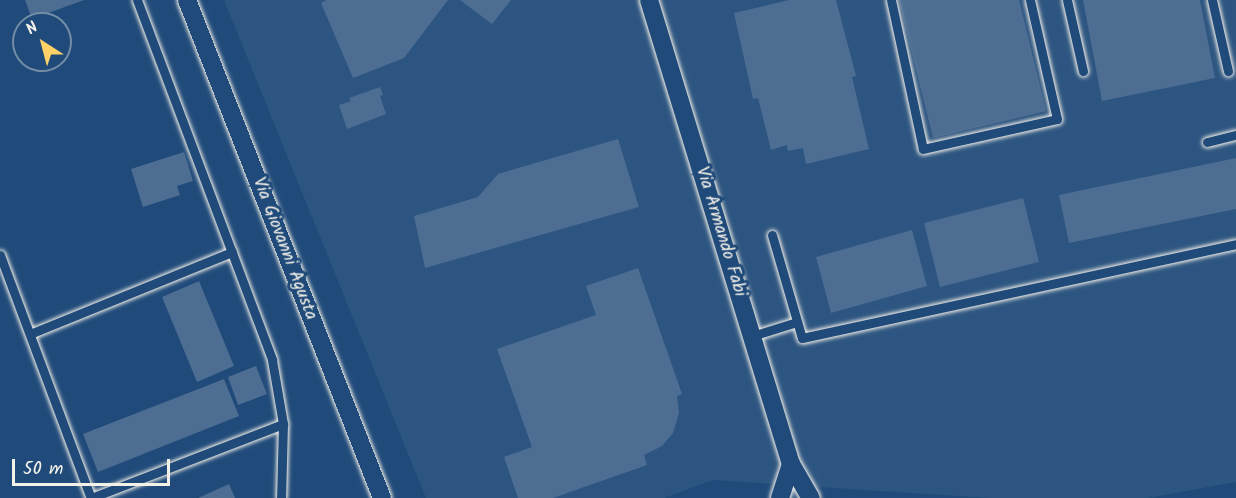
<!DOCTYPE html>
<style>
body{margin:0}
#map{position:relative;width:1236px;height:498px;overflow:hidden;background:#1f4a7a;font-family:Kalam,sans-serif}
div>[style]{position:absolute}
[style*='--x']{left:calc(var(--x)*1px);top:calc(var(--y)*1px);width:calc(var(--w)*1px);rotate:calc(var(--a)*1deg)}
.built>*{inset:0;background:#2d5581}
.building>*{inset:0;background:#4d6e92}
.roads{filter:drop-shadow(0 0 2px #f4f1e8) drop-shadow(0 0 2px #f4f1e8)}
.lane>*{height:9px;margin:-4.5px;padding:0 4.5px;transform-origin:4.5px;border-radius:4.5px;background:#1f4a7a}
.street>*{height:18px;margin:-9px;padding:0 9px;transform-origin:9px;border-radius:9px;background:#1f4a7a}
span{translate:-50% -50%;white-space:nowrap;text-align:center;line-height:1.15;-webkit-text-stroke:6px #1f4a7a;paint-order:stroke}
.street-label{font-size:18px;color:#f4f1e8}
.north{position:absolute;left:12px;top:12px;width:60px;height:60px;box-sizing:border-box;background:#1f4a7a;border:2px solid #748da6;border-radius:50%;rotate:324deg;font-size:16px;font-weight:700;line-height:24px;text-align:center;color:#f4f1e8}
.north::after{content:'';display:block;margin:auto;width:21px;height:27px;background:#ffd166;clip-path:polygon(50% 0,100% 100%,50% 72%,0 100%)}
.scale{position:absolute;left:12px;top:459px;width:158px;height:27px;box-sizing:border-box;border:3px solid #f4f1e8;border-top:0;padding-left:8px;font-size:18px;line-height:21px;white-space:nowrap;color:#f4f1e8;-webkit-text-stroke:4px #1f4a7a;paint-order:stroke}
</style>
<div id="map">
<div class="built">
<div style="clip-path:polygon(224px 0,1236px 0,1236px 482px,1148px 498px,989px 498px,713px 480px,664px 498px,426px 498px)"></div>
</div>
<div class="building">
<div style="clip-path:polygon(25px 0,84px 0,32px 19px)"></div>
<div style="clip-path:polygon(327px 0,448px 0,404px 58px,353px 78px,321px 3px)"></div>
<div style="clip-path:polygon(460px 0,511px 0,492px 24px)"></div>
<div style="clip-path:polygon(789px 0,836px 0,856px 76px,852px 77px,869px 149px,806px 164px,803px 148px,788px 151px,787px 145px,771px 150px,758px 98px,753px 99px,734px 13px)"></div>
<div style="clip-path:polygon(899px 0,1019px 0,1046px 111px,933px 138px)"></div>
<div style="clip-path:polygon(1083px 0,1200px 0,1215px 78px,1102px 101px)"></div>
<div style="clip-path:polygon(380px 87px,383px 95px,380px 96px,386px 114px,347px 129px,339px 105px,351px 101px,349px 98px)"></div>
<div style="clip-path:polygon(618px 139px,639px 207px,425px 268px,414px 216px,478px 197px,498px 174px)"></div>
<div style="clip-path:polygon(184px 152px,193px 181px,177px 186px,180px 195px,143px 207px,131px 169px)"></div>
<div style="clip-path:polygon(1236px 158px,1236px 209px,1069px 243px,1059px 195px)"></div>
<div style="clip-path:polygon(1023px 198px,1039px 262px,940px 287px,924px 223px)"></div>
<div style="clip-path:polygon(912px 230px,927px 286px,831px 313px,816px 257px)"></div>
<div style="clip-path:polygon(638px 268px,682px 394px,677px 396px,679px 413px,673px 433px,662px 446px,644px 455px,647px 465px,553px 498px,518px 498px,504px 457px,532px 447px,497px 349px,596px 315px,586px 286px)"></div>
<div style="clip-path:polygon(199px 281px,234px 366px,197px 382px,162px 297px)"></div>
<div style="clip-path:polygon(256px 366px,267px 394px,238px 405px,228px 377px)"></div>
<div style="clip-path:polygon(224px 379px,239px 416px,98px 472px,83px 434px)"></div>
<div style="clip-path:polygon(229px 484px,235px 498px,198px 498px)"></div>
</div>
<div class="roads">
<div class="lane">
<div style="--x:137;--y:0;--w:384;--a:69.4"></div>
<div style="--x:272;--y:360;--w:65;--a:80.2"></div>
<div style="--x:283;--y:424;--w:74;--a:91.5"></div>
<div style="--x:891;--y:0;--w:152;--a:77.9"></div>
<div style="--x:923;--y:149;--w:137;--a:-12.6"></div>
<div style="--x:1057;--y:119;--w:122;--a:-102.8"></div>
<div style="--x:1067;--y:0;--w:73;--a:77.3"></div>
<div style="--x:1212;--y:0;--w:73;--a:77.3"></div>
<div style="--x:1207;--y:142;--w:30;--a:-14"></div>
<div style="--x:772;--y:235;--w:107;--a:73.8"></div>
<div style="--x:802;--y:338;--w:444;--a:-12.2"></div>
<div style="--x:0;--y:255;--w:259;--a:69.5"></div>
<div style="--x:91;--y:498;--w:206;--a:-21.1"></div>
<div style="--x:30;--y:334;--w:218;--a:-22.1"></div>
<div style="--x:752;--y:336;--w:47;--a:-17.3"></div>
</div>
<div class="street">
<div style="--x:187;--y:0;--w:535;--a:68.62"></div>
<div style="--x:649;--y:0;--w:485;--a:73"></div>
<div style="--x:791;--y:464;--w:39;--a:60"></div>
<div style="--x:780;--y:498;--w:36;--a:-72"></div>
</div>
</div>
<div class="street-label">
<span style="left:720px;top:232px;rotate:73deg">Via Armando Fabi</span>
<span style="left:284px;top:249px;rotate:69deg">Via Giovanni Agusta</span>
</div>
<div class="north">N</div>
<div class="scale">50 m</div>
</div>
